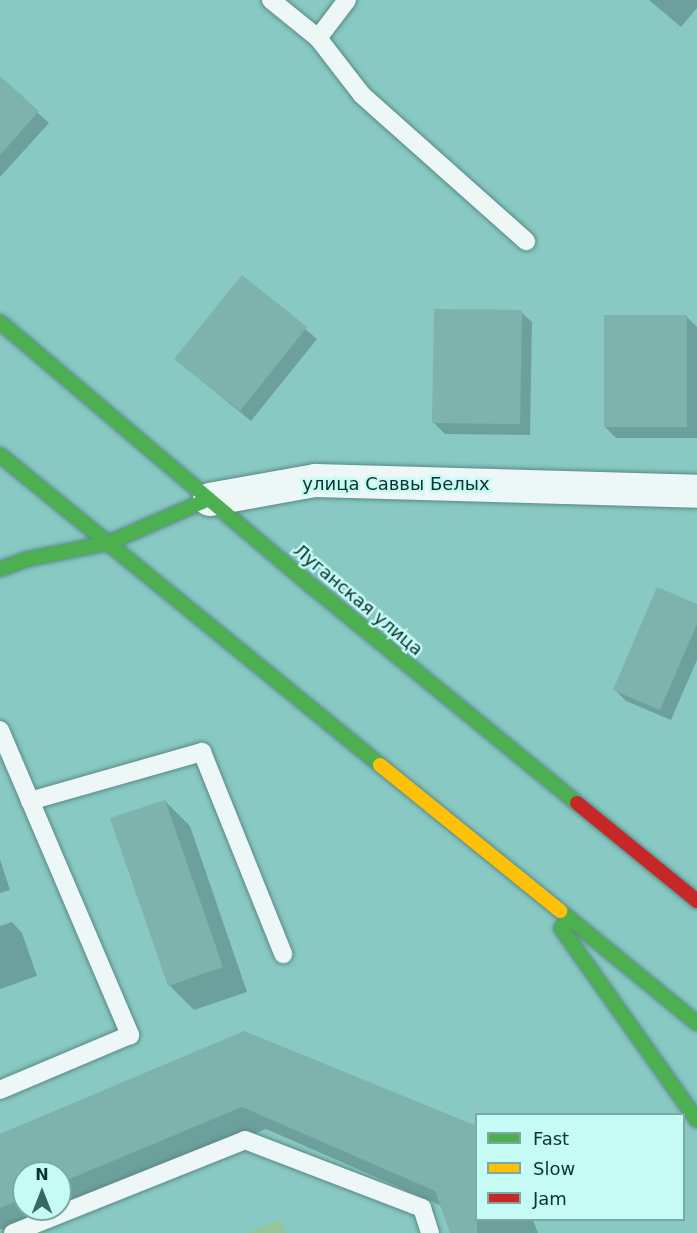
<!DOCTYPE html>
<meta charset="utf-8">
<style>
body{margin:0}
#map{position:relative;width:697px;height:1233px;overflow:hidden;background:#89c9c3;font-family:"DejaVu Sans",sans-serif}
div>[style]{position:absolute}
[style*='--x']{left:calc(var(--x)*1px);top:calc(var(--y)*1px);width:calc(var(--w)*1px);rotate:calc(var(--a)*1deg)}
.green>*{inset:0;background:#97c49a}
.shadow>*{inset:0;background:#0003}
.building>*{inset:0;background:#7db2ad}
.roads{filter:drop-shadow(0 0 2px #588985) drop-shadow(0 0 2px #588985)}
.lane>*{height:18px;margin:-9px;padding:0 9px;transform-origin:9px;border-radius:9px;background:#edf7f6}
.street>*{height:33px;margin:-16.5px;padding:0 16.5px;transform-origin:16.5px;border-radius:16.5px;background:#edf7f6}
.fast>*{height:14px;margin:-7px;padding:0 7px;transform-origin:7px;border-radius:7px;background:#4caf50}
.slow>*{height:14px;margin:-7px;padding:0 7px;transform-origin:7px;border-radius:7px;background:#ffc107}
.jam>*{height:14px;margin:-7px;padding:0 7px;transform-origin:7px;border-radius:7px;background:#c62828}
span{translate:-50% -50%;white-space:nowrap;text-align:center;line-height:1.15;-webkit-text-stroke:5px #c6faf4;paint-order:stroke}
.street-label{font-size:18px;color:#0b332f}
.legend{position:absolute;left:475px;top:1113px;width:210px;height:108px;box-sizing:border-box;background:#c6faf4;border:2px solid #7baaa5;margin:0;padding:8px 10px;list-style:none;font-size:18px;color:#0b332f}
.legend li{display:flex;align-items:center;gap:12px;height:30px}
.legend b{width:30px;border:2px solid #7baaa5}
.north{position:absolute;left:12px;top:1161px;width:60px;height:60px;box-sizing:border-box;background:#c6faf4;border:2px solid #7baaa5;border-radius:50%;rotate:0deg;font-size:16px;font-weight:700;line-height:24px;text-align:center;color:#0b332f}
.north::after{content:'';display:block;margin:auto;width:21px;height:27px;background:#376863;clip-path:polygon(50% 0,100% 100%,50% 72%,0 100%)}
</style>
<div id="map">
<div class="green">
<div style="clip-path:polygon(281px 1220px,286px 1233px,246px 1233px)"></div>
</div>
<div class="shadow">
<div style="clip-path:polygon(649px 0,697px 0,697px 8px,681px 27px)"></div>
<div style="clip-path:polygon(0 79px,49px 123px,0 177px)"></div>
<div style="clip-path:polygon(243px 277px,317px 339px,251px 421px,187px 369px)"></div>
<div style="clip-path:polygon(521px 312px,532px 322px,530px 435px,445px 434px,434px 423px)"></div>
<div style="clip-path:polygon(686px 316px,697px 327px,697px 438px,616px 438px,605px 427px)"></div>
<div style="clip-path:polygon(697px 605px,697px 660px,671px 720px,626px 701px,615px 690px)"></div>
<div style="clip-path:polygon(165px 801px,190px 826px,247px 992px,194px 1010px,169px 985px)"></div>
<div style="clip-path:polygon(0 859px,10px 890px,0 893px)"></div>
<div style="clip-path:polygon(12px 922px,22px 933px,37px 976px,0 989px,0 926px)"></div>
<div style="clip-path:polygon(evenodd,244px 1032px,476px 1220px,533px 1220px,538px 1233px,452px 1233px,442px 1206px,266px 1129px,15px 1233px,0 1229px,0 1136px,244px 1032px,24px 1173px,60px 1173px,60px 1209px,24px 1209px,24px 1173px)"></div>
</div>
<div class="building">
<div style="clip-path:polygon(0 76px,39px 111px,0 155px)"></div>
<div style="clip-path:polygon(242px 275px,307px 327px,240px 411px,174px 359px)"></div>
<div style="clip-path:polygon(434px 309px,522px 310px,520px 424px,432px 423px)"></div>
<div style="clip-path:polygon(604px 315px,687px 315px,687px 427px,604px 427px)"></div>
<div style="clip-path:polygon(657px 587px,697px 604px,697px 624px,660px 710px,613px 690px)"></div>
<div style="clip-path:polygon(165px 800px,223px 967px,168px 986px,110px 818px)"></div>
<div style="clip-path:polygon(244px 1031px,477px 1126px,477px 1233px,450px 1233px,435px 1191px,242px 1107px,60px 1183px,60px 1173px,24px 1173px,24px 1198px,0 1208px,0 1134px)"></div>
</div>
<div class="roads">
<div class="lane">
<div style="--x:271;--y:0;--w:60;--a:39"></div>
<div style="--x:347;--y:0;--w:48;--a:127.3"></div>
<div style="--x:318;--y:38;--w:72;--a:52.3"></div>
<div style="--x:362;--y:95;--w:220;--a:41.7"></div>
<div style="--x:0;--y:730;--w:332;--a:66.9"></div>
<div style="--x:130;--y:1035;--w:141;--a:157.1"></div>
<div style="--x:30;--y:801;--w:179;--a:-15.9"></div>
<div style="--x:202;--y:752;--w:218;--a:68.1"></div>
<div style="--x:13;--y:1233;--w:250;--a:-21.8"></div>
<div style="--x:245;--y:1140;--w:190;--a:21"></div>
<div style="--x:422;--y:1208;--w:26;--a:72"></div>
</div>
<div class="street">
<div style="--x:209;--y:499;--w:108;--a:-10.2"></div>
<div style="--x:315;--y:480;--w:382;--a:1.6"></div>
</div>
<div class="fast">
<div style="--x:0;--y:322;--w:410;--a:40.3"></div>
<div style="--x:313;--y:587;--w:341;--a:39.3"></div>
<div style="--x:0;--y:455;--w:490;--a:39.2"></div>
<div style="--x:0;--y:569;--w:30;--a:-20"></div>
<div style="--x:28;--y:559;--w:82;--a:-11.3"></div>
<div style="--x:108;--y:543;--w:110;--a:-23.5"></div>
<div style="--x:560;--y:911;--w:177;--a:39.3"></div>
<div style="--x:561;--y:928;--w:235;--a:54.7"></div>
</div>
<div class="slow">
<div style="--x:380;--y:765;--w:232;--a:39"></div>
</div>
<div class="jam">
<div style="--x:577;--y:803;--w:155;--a:39.2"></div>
</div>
</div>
<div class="street-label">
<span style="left:396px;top:484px">улица Саввы Белых</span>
<span style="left:358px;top:600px;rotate:40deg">Луганская улица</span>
</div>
<ul class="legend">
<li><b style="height:8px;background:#4caf50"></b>Fast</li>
<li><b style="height:8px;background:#ffc107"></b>Slow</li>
<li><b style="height:8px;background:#c62828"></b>Jam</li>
</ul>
<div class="north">N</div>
</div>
